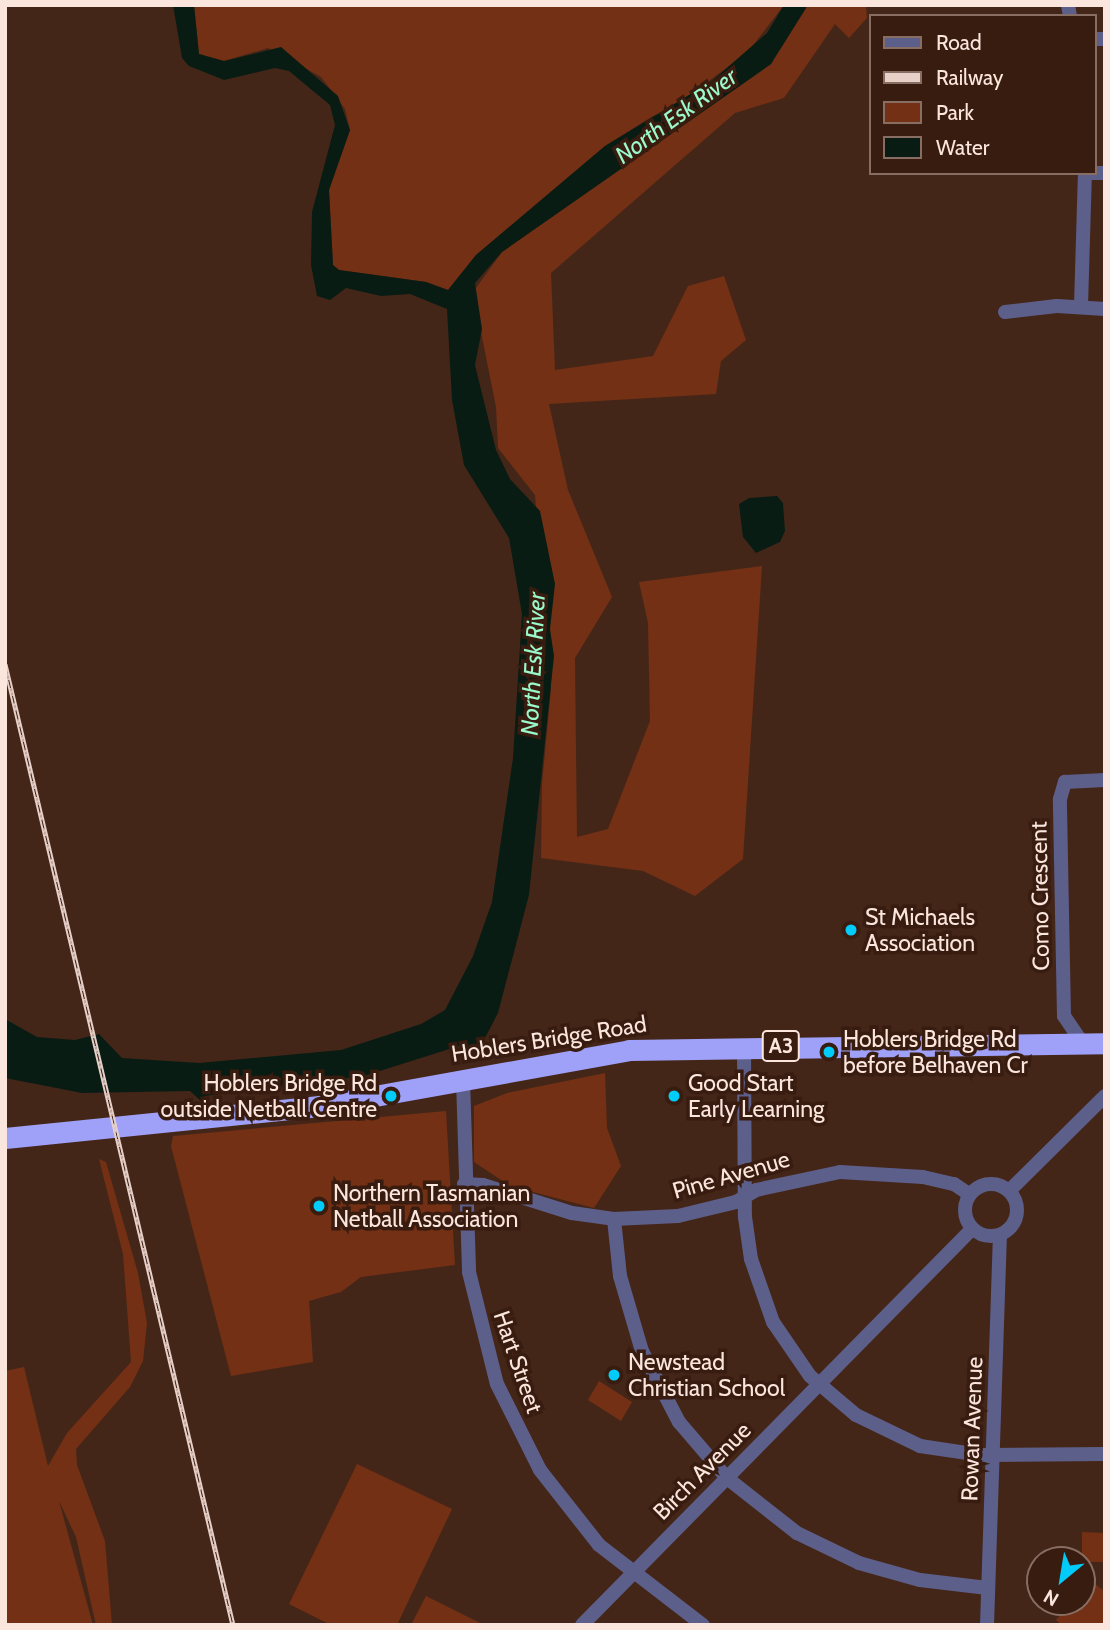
<!DOCTYPE html>
<style>
body{margin:0}
#map{position:relative;width:1110px;height:1630px;overflow:hidden;background:#442619;font-family:Cabin,sans-serif}
div>[style]{position:absolute}
[style*='--x']{left:calc(var(--x)*1px);top:calc(var(--y)*1px);width:calc(var(--w)*1px);rotate:calc(var(--a)*1deg)}
.green>*{inset:0;background:#733014}
.water>*{inset:0;background:#091c13}
.minor>*{height:14px;margin:-7px;padding:0 7px;transform-origin:7px;border-radius:7px;background:#5d5f8b}
.minor>.ring{margin:-7px;padding:0;box-sizing:content-box;background:none;border:14px solid #5d5f8b;border-radius:50%}
.highway>*{height:21px;margin:-10.5px;padding:0 10.5px;transform-origin:10.5px;border-radius:10.5px;background:#9fa1f9}
.rail>*{height:5px;margin-top:-2.5px;transform-origin:0;background:repeating-linear-gradient(90deg,#391c10 0 8px,#e6d0c8 0 16px);box-sizing:border-box;border-block:2px solid #e6d0c8}
.dots>*{width:19px;height:19px;translate:-50% -50%;box-sizing:border-box;border:4px solid #391c10;border-radius:50%}
span{translate:-50% -50%;white-space:nowrap;text-align:center;line-height:1.15;-webkit-text-stroke:7px #391c10;paint-order:stroke}
.shield-label span{padding:2px 5px;background:#391c10;border:2px solid;border-radius:5px;-webkit-text-stroke-width:0}
.shield-label{font-size:21px;color:#fbe6de;font-weight:700}
.street-label{font-size:23px;color:#fbe6de}
.poi-label{font-size:23px;color:#fbe6de}
.left{translate:0 -50%;text-align:left}
.right{translate:-100% -50%;text-align:right}
.water-label{font-size:24px;color:#9afacb;font-style:italic}
.frame{position:absolute;inset:0;border:7px solid #fbe6de;pointer-events:none}
.legend{position:absolute;left:869px;top:14px;width:228px;height:161px;box-sizing:border-box;background:#391c10;border:2px solid #876d62;margin:0;padding:9px 12px;list-style:none;font-size:21px;color:#fbe6de}
.legend li{display:flex;align-items:center;gap:14px;height:35px}
.legend b{width:35px;border:2px solid #876d62}
.north{position:absolute;left:1026px;top:1546px;width:70px;height:70px;box-sizing:border-box;background:#391c10;border:2px solid #876d62;border-radius:50%;rotate:210deg;font-size:19px;font-weight:700;line-height:28px;text-align:center;color:#fbe6de}
.north::after{content:'';display:block;margin:auto;width:24px;height:32px;background:#01cbf9;clip-path:polygon(50% 0,100% 100%,50% 72%,0 100%)}
</style>
<div id="map">
<div class="green">
<div style="clip-path:polygon(194px 5px,784px 5px,748px 52px,667px 112px,653px 116px,605px 146px,476px 255px,448px 290px,426px 282px,339px 270px,333px 265px,329px 190px,350px 130px,345px 109px,321px 77px,268px 48px,224px 61px,199px 54px)"></div>
<div style="clip-path:polygon(798px 5px,866px 5px,867px 18px,849px 38px,835px 24px,784px 98px,735px 113px,551px 273px,555px 370px,653px 356px,688px 286px,724px 276px,746px 340px,721px 361px,716px 394px,549px 404px,568px 490px,612px 597px,575px 658px,577px 837px,608px 829px,650px 721px,648px 623px,639px 582px,762px 566px,743px 859px,695px 896px,643px 871px,541px 858px,542px 784px,551px 689px,535px 495px,498px 448px,496px 407px,473px 292px,502px 252px,771px 64px)"></div>
<div style="clip-path:polygon(605px 1073px,607px 1128px,621px 1166px,594px 1208px,510px 1186px,474px 1162px,474px 1106px,507px 1093px)"></div>
<div style="clip-path:polygon(446px 1111px,455px 1265px,361px 1277px,341px 1292px,309px 1301px,313px 1362px,231px 1376px,171px 1146px,173px 1136px)"></div>
<div style="clip-path:polygon(99px 1159px,106px 1162px,138px 1273px,147px 1323px,143px 1361px,130px 1387px,76px 1449px,77px 1465px,105px 1541px,112px 1625px,96px 1625px,76px 1537px,59px 1501px,93px 1625px,5px 1625px,5px 1371px,24px 1367px,48px 1466px,67px 1433px,131px 1362px,123px 1254px)"></div>
<div style="clip-path:polygon(599px 1381px,632px 1402px,621px 1421px,588px 1400px)"></div>
<div style="clip-path:polygon(357px 1464px,452px 1509px,397px 1625px,331px 1625px,289px 1604px)"></div>
<div style="clip-path:polygon(1082px 1532px,1105px 1533px,1105px 1562px,1082px 1562px)"></div>
<div style="clip-path:polygon(1089px 1579px,1105px 1592px,1105px 1625px,1062px 1625px,1056px 1620px,1071px 1602px,1082px 1602px,1082px 1588px)"></div>
<div style="clip-path:polygon(426px 1596px,484px 1625px,411px 1625px)"></div>
</div>
<div class="water">
<div style="clip-path:polygon(173px 5px,194px 5px,199px 54px,224px 61px,281px 47px,338px 96px,350px 130px,329px 190px,333px 265px,339px 270px,426px 282px,448px 290px,476px 255px,605px 146px,712px 81px,767px 33px,784px 5px,808px 5px,771px 64px,502px 252px,475px 283px,482px 329px,475px 365px,496px 450px,510px 479px,540px 511px,555px 584px,550px 629px,554px 656px,529px 895px,498px 1013px,485px 1038px,475px 1047px,459px 1046px,364px 1076px,205px 1096px,201px 1101px,190px 1091px,82px 1093px,5px 1078px,5px 1019px,37px 1037px,75px 1040px,99px 1034px,122px 1058px,199px 1063px,341px 1050px,421px 1024px,445px 1010px,473px 956px,492px 902px,513px 758px,522px 614px,509px 538px,464px 465px,452px 400px,447px 309px,410px 294px,381px 296px,346px 288px,330px 300px,317px 296px,311px 265px,312px 212px,335px 125px,330px 105px,289px 71px,275px 68px,224px 80px,189px 66px,182px 58px)"></div>
<div style="clip-path:polygon(777px 496px,783px 503px,785px 531px,780px 542px,756px 553px,743px 537px,739px 504px,749px 498px)"></div>
</div>
<div class="minor">
<div style="--x:1068;--y:5;--w:11;--a:80"></div>
<div style="--x:1094;--y:39;--w:11;--a:0"></div>
<div style="--x:1085;--y:173;--w:20;--a:0"></div>
<div style="--x:1081;--y:306;--w:133;--a:-88.3"></div>
<div style="--x:1005;--y:312;--w:52;--a:-6.6"></div>
<div style="--x:1057;--y:306;--w:48;--a:3.6"></div>
<div style="--x:1083;--y:1044;--w:34;--a:-124"></div>
<div style="--x:1064;--y:1016;--w:217;--a:-91.1"></div>
<div style="--x:1060;--y:799;--w:18;--a:-74"></div>
<div style="--x:1065;--y:782;--w:40;--a:-2.9"></div>
<div style="--x:744;--y:1046;--w:171;--a:89.7"></div>
<div style="--x:745;--y:1217;--w:42;--a:81.9"></div>
<div style="--x:751;--y:1259;--w:67;--a:70.8"></div>
<div style="--x:773;--y:1322;--w:65;--a:55.6"></div>
<div style="--x:810;--y:1376;--w:60;--a:40.3"></div>
<div style="--x:856;--y:1415;--w:71;--a:25.8"></div>
<div style="--x:920;--y:1446;--w:62;--a:8.4"></div>
<div style="--x:981;--y:1455;--w:124;--a:-0.5"></div>
<div style="--x:463;--y:1079;--w:193;--a:88.2"></div>
<div style="--x:469;--y:1272;--w:115;--a:76"></div>
<div style="--x:497;--y:1384;--w:96;--a:63.4"></div>
<div style="--x:540;--y:1470;--w:95;--a:51.8"></div>
<div style="--x:599;--y:1545;--w:131;--a:37.6"></div>
<div class="ring" style="left:965px;top:1184px;width:38px;height:38px"></div>
<div style="--x:464;--y:1184;--w:19;--a:3"></div>
<div style="--x:483;--y:1185;--w:93;--a:17.5"></div>
<div style="--x:572;--y:1213;--w:42;--a:8.1"></div>
<div style="--x:614;--y:1219;--w:64;--a:-2.7"></div>
<div style="--x:678;--y:1216;--w:60;--a:-13.6"></div>
<div style="--x:736;--y:1202;--w:23;--a:-31"></div>
<div style="--x:756;--y:1190;--w:86;--a:-12.1"></div>
<div style="--x:840;--y:1172;--w:83;--a:3.4"></div>
<div style="--x:923;--y:1177;--w:32;--a:13"></div>
<div style="--x:954;--y:1184;--w:18;--a:34"></div>
<div style="--x:1009;--y:1191;--w:135;--a:-44.7"></div>
<div style="--x:614;--y:1219;--w:57;--a:84"></div>
<div style="--x:620;--y:1276;--w:78;--a:73.7"></div>
<div style="--x:642;--y:1351;--w:80;--a:62.5"></div>
<div style="--x:679;--y:1422;--w:74;--a:49.4"></div>
<div style="--x:727;--y:1478;--w:89;--a:38.2"></div>
<div style="--x:797;--y:1533;--w:69;--a:25.8"></div>
<div style="--x:859;--y:1563;--w:63;--a:15.6"></div>
<div style="--x:920;--y:1580;--w:68;--a:6.7"></div>
<div style="--x:582;--y:1625;--w:556;--a:-45.44"></div>
<div style="--x:987;--y:1625;--w:390;--a:-88.1"></div>
</div>
<div class="highway">
<div style="--x:5;--y:1138;--w:316;--a:-5.8"></div>
<div style="--x:319;--y:1106;--w:315;--a:-10.2"></div>
<div style="--x:629;--y:1050;--w:476;--a:-0.8"></div>
</div>
<div class="rail">
<div style="--x:5;--y:664;--w:988;--a:76.65"></div>
</div>
<div class="dots">
<div style="left:851px;top:930px;background:#01cbf9"></div>
<div style="left:829px;top:1052px;background:#01cbf9"></div>
<div style="left:391px;top:1096px;background:#01cbf9"></div>
<div style="left:674px;top:1096px;background:#01cbf9"></div>
<div style="left:319px;top:1206px;background:#01cbf9"></div>
<div style="left:614px;top:1375px;background:#01cbf9"></div>
</div>
<div class="shield-label">
<span style="left:781px;top:1046px">A3</span>
</div>
<div class="street-label">
<span style="left:1040px;top:896px;rotate:-91deg">Como Crescent</span>
<span style="left:549px;top:1039px;rotate:-9deg">Hoblers Bridge Road</span>
<span style="left:731px;top:1175px;rotate:-16deg">Pine Avenue</span>
<span style="left:518px;top:1362px;rotate:71deg">Hart Street</span>
<span style="left:972px;top:1429px;rotate:-88deg">Rowan Avenue</span>
<span style="left:702px;top:1471px;rotate:-45deg">Birch Avenue</span>
</div>
<div class="poi-label">
<span class="left" style="left:865px;top:930px">St Michaels<br>Association</span>
<span class="left" style="left:843px;top:1052px">Hoblers Bridge Rd<br>before Belhaven Cr</span>
<span class="right" style="left:377px;top:1096px">Hoblers Bridge Rd<br>outside Netball Centre</span>
<span class="left" style="left:688px;top:1096px">Good Start<br>Early Learning</span>
<span class="left" style="left:333px;top:1206px">Northern Tasmanian<br>Netball Association</span>
<span class="left" style="left:628px;top:1375px">Newstead<br>Christian School</span>
</div>
<div class="water-label">
<span style="left:676px;top:116px;rotate:-36deg">North Esk River</span>
<span style="left:533px;top:664px;rotate:-87deg">North Esk River</span>
</div>
<div class="frame"></div>
<ul class="legend">
<li><b style="height:9px;background:#5d5f8b"></b>Road</li>
<li><b style="height:9px;background:#e6d0c8"></b>Railway</li>
<li><b style="height:19px;background:#733014"></b>Park</li>
<li><b style="height:19px;background:#091c13"></b>Water</li>
</ul>
<div class="north">N</div>
</div>
